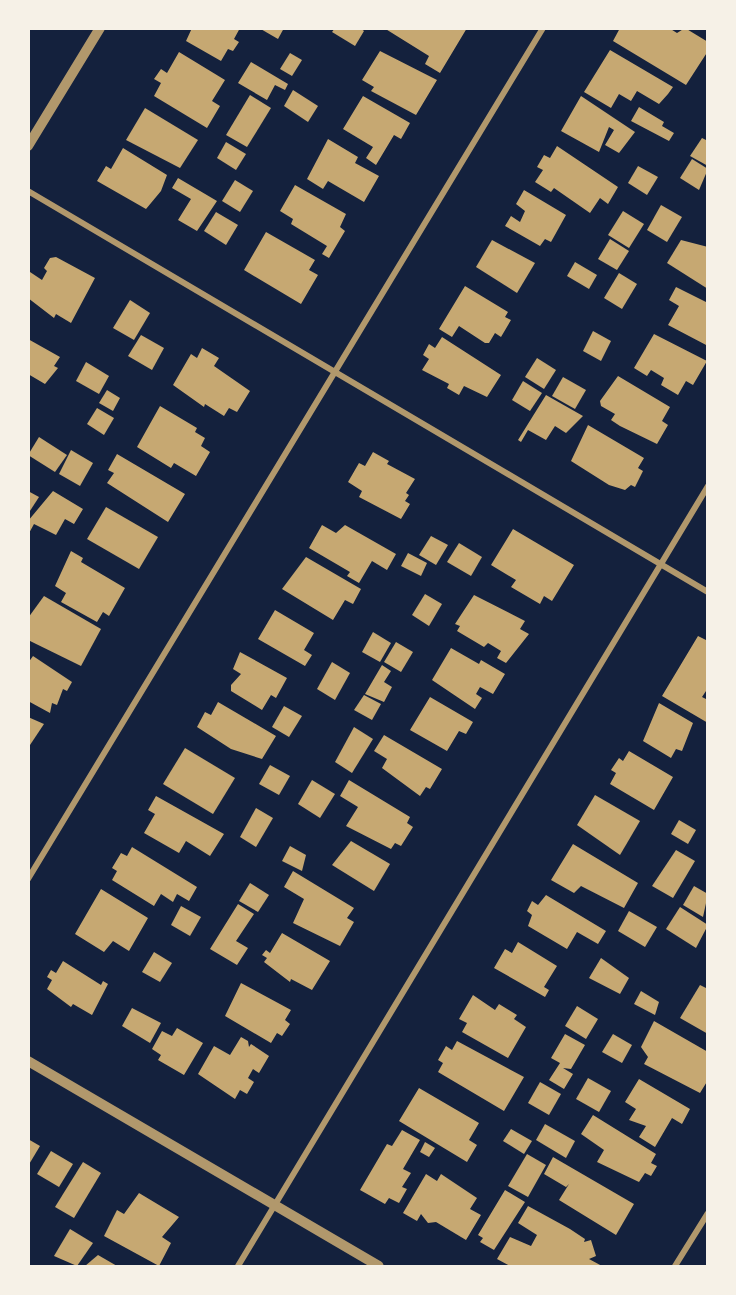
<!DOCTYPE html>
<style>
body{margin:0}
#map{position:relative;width:736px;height:1295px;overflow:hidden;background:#14213d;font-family:"Open Sans",sans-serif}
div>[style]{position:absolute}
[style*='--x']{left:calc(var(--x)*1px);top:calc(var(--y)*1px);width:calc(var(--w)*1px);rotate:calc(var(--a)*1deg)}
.building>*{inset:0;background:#c6a872}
.minor>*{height:6px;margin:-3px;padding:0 3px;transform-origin:3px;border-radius:3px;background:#b1986c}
.tertiary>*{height:10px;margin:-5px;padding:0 5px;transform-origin:5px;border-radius:5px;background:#b1986c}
span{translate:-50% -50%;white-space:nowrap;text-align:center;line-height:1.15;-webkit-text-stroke:6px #f6f1e7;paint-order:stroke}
.frame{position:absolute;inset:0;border:30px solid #f6f1e7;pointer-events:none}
</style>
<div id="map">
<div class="building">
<div style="clip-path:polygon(192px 28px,240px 28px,234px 39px,239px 42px,233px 51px,228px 49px,221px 61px,186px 41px)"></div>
<div style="clip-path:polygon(259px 28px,284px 28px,278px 39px)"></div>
<div style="clip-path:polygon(335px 28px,360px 28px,364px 31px,355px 46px,332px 32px)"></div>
<div style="clip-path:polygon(384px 28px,467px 28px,440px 73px,425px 64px,429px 56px)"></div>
<div style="clip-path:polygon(620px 28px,669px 28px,677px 33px,685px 28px,708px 42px,708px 51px,686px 85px,613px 41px)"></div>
<div style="clip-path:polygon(610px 50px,673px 87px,668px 94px,659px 104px,637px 91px,631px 101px,619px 94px,611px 108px,584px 92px)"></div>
<div style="clip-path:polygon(380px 51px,437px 80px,416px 115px,371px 91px,374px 87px,362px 80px)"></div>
<div style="clip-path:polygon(179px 52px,225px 80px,212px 101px,220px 106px,207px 128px,154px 96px,161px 83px,154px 79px,161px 69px,167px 73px)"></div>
<div style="clip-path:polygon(290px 53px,302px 60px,292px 76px,280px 69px)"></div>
<div style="clip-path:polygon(251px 62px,288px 84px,285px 90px,275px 85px,267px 100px,238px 83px)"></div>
<div style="clip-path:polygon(293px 90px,318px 106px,308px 122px,284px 106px)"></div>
<div style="clip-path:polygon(250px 95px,271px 108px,247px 147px,226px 135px)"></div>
<div style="clip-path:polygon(363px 96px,410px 123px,401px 139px,394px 135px,376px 165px,366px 158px,373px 147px,343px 129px)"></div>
<div style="clip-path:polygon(581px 96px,635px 132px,619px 153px,605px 145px,614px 130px,609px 127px,599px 152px,561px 131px)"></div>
<div style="clip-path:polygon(639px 107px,664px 122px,662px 126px,674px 133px,669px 141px,631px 121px)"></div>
<div style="clip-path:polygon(145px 108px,198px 140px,180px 168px,126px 140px)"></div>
<div style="clip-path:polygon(702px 138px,708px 141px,708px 166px,690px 156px)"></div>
<div style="clip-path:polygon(328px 139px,358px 157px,355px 163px,379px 176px,364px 202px,328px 181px,323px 189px,307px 179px)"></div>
<div style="clip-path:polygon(226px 142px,246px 154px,236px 170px,217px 158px)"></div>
<div style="clip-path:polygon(557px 146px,618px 187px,608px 204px,600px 198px,590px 213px,554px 188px,551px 192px,535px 182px,543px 170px,537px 167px,544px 155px,550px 158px)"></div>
<div style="clip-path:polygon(123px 148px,167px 175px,161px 191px,146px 209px,97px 181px,106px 166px,111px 169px)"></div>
<div style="clip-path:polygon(692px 159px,708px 169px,699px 190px,680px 178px)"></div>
<div style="clip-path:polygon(638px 166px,658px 177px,647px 195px,628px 183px)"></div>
<div style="clip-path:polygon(178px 178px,217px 201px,197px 231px,178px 220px,191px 199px,172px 188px)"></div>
<div style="clip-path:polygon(235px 180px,253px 191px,240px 212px,222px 201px)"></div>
<div style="clip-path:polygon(295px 185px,346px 214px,340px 227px,345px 231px,329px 258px,322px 254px,327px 246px,291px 224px,293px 219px,280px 211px)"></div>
<div style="clip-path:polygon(524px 190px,566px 215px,551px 242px,545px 239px,540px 246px,505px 226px,511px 216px,520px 222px,525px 211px,516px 204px)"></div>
<div style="clip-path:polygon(661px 205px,682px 217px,667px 242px,647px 230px)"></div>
<div style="clip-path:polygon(623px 211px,644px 224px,629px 248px,608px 235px)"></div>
<div style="clip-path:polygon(216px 212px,238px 225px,226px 245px,204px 231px)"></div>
<div style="clip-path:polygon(266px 232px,315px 260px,309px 270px,318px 275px,301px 304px,244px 270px)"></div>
<div style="clip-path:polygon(610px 239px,629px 251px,617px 270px,598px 259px)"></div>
<div style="clip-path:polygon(492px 240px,535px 263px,517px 293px,476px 267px)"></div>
<div style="clip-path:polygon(681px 240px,708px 247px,708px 289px,667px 263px)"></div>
<div style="clip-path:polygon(56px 257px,95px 278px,71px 323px,56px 314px,54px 318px,28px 298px,30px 272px,42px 280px,47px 271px,44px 268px,50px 258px)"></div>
<div style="clip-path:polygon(575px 262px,597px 275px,589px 289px,567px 276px)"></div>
<div style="clip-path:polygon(619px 273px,637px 284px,622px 309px,604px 298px)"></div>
<div style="clip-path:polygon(465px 286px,508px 312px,505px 317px,511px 320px,501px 337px,495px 333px,489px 343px,485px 343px,459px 326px,452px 337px,439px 329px)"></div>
<div style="clip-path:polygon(676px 287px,708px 303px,708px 346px,668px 325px,679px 306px,669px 300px)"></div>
<div style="clip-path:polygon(130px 300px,150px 313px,134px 340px,113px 328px)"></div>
<div style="clip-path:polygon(593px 331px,611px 341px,601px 361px,583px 351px)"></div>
<div style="clip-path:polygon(654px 334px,707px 361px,693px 385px,686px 381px,678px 395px,661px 385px,664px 378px,651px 370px,647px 376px,634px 368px)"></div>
<div style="clip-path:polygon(141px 335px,164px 348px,152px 370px,128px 356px)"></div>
<div style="clip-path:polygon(442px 337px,501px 375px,487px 397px,464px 386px,459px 395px,447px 388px,449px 384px,422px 370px,429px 359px,423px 355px,429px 344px,435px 348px)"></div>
<div style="clip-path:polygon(28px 339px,60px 357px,54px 366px,58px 368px,45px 384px,28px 374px)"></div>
<div style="clip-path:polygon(202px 348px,219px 358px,214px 366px,250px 391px,237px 412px,229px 408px,224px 416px,205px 404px,204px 407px,173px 385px,191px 354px,197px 358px)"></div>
<div style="clip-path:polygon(537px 358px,556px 370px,544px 389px,525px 377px)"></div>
<div style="clip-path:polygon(86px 362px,109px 376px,99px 394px,76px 381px)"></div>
<div style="clip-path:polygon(618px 376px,670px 407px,662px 421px,668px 425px,657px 444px,620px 426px,611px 420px,615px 414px,601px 406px,600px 401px)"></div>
<div style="clip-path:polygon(563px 377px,586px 390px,575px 409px,552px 396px)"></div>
<div style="clip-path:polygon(523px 381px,542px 393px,530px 411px,512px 400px)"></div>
<div style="clip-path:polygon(107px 390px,120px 398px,113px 411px,99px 403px)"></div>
<div style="clip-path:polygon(546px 395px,583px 416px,566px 433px,555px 426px,546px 440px,528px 430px,521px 442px,518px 440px)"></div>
<div style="clip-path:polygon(160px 406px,197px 428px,195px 432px,205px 438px,201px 446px,210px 452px,196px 476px,174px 463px,171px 468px,137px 447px)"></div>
<div style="clip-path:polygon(97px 408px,114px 418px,104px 435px,87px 424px)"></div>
<div style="clip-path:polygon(588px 425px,644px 458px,638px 468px,643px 471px,635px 487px,631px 485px,625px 490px,609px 485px,571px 461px)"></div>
<div style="clip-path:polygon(39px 437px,67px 455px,55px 472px,28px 455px)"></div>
<div style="clip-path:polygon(71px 450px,93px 463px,80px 486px,59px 474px)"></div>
<div style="clip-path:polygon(373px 452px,389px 461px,387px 464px,415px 479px,406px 493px,409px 495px,405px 501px,410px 504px,401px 519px,359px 497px,362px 491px,348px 482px,359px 463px,365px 466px)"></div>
<div style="clip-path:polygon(117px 454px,185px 494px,168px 522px,107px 483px,114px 473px,108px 470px)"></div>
<div style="clip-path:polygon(28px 491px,39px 497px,28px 514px)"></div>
<div style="clip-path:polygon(53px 491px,83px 509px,74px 524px,65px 519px,56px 535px,34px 524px,28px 535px,28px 521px)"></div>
<div style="clip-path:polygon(106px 507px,158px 537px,139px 569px,87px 539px)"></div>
<div style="clip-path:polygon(322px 525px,336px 533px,345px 525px,396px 554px,387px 570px,372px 561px,359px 583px,347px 576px,350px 572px,309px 548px)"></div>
<div style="clip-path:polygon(513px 529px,574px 565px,552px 601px,544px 596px,540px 604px,511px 587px,516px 580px,491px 565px)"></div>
<div style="clip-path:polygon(431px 536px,448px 545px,436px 565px,419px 555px)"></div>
<div style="clip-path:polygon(459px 543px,482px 557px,471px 576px,447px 562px)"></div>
<div style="clip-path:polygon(71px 551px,83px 558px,81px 562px,125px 588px,109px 616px,103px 612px,97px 622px,61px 602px,66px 593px,55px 586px)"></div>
<div style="clip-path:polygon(408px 553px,427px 563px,421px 576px,401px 566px)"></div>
<div style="clip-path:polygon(306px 557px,361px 589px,353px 604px,345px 600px,333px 620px,282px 589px)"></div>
<div style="clip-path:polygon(425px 594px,442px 604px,429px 626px,412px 615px)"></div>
<div style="clip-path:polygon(474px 595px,525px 621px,520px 629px,529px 634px,506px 663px,497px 658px,501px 651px,488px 643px,484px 647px,457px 631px,460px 626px,455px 624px)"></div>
<div style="clip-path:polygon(44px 596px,101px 629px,81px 666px,28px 640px,28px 618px)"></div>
<div style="clip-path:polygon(275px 610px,314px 633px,304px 650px,312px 655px,305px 666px,258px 639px)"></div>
<div style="clip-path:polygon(373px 632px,391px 643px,380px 662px,362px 652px)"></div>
<div style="clip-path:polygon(698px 636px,708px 641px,708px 688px,702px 697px,708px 700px,708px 723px,662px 696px)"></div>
<div style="clip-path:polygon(396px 642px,413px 652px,401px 672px,384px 662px)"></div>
<div style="clip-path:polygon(451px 648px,479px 664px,481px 660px,505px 674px,493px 694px,480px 687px,476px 694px,482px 698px,475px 709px,432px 680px)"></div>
<div style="clip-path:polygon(240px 652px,287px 678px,276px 698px,271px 695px,262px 710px,231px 691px,231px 685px,241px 674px,233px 669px)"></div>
<div style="clip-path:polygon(33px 656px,72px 682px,67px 691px,63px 689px,57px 705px,52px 703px,50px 713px,28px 701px,28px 663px)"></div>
<div style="clip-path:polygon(332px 662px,350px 673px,335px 700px,317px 689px)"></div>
<div style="clip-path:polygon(382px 665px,391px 671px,384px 682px,392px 687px,384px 702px,365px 694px)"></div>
<div style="clip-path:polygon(364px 695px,381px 704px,372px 720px,354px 710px)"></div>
<div style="clip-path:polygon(430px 697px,473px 722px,466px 734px,459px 731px,447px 751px,410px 730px)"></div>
<div style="clip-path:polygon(218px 702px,276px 736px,262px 759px,231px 749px,197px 727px,205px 712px,211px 715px)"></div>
<div style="clip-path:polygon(659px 703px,693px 723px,682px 751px,676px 749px,671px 758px,643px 741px)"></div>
<div style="clip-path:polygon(284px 706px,302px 716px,289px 737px,272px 727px)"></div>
<div style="clip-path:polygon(28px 717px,44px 724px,28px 748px)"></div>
<div style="clip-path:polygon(354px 727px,373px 739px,352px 773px,335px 762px)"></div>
<div style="clip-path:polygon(384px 735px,442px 769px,430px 789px,426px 787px,420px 796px,382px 768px,387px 759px,374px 751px)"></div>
<div style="clip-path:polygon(185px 748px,235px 778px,213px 814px,163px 784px)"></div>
<div style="clip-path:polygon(629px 751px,673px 777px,654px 810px,610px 784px,616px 773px,611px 770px,619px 758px,623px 761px)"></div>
<div style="clip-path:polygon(270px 765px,290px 776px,279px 795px,259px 784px)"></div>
<div style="clip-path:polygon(312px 780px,335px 794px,320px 818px,298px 804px)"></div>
<div style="clip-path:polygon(349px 780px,410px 817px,407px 823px,413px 827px,401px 846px,395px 843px,391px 849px,346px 826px,358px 807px,340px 796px)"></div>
<div style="clip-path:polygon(595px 795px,640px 821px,620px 855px,577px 825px)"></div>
<div style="clip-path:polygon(156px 796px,224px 834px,210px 856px,186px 841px,179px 853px,144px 833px,155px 814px,148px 810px)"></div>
<div style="clip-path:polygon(256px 808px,273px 818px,256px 847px,240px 837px)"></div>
<div style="clip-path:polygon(679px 820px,696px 830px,688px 844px,671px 834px)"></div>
<div style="clip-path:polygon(351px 841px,390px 864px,374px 891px,332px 865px)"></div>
<div style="clip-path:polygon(573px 844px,638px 883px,624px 908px,581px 886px,574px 893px,551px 880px)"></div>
<div style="clip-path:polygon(290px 846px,306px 855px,302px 871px,282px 861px)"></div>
<div style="clip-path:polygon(132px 847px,197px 887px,189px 901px,177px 894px,173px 902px,161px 894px,154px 906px,112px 880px,117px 871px,112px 868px,121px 853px,127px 856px)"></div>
<div style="clip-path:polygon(676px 850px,695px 861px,673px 898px,652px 886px)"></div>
<div style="clip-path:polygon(293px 871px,354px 908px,347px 918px,354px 922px,340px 946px,293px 923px,304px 899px,284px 887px)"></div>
<div style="clip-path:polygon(250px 883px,269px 895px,258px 912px,239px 901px)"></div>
<div style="clip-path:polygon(694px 886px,708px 894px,703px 917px,683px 905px)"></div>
<div style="clip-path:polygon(101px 889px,148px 918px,129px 951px,113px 941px,104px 952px,75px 934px)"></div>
<div style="clip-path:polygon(546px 895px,606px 931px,598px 944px,577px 932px,567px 949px,528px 926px,532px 915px,527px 911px,532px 901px,538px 905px)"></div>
<div style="clip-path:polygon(238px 904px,254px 914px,236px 941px,248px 948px,237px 965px,210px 949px)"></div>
<div style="clip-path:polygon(181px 906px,201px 917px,190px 936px,171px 925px)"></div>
<div style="clip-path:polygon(680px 907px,708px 925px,696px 948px,666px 929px)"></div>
<div style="clip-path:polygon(629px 911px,657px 927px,645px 947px,618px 931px)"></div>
<div style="clip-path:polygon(282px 933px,330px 961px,312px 990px,291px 979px,290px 982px,264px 962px,267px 958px,262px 955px,266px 950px,270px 953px)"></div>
<div style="clip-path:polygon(518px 942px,557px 966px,544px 987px,549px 990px,545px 997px,494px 968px,505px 949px,512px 953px)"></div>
<div style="clip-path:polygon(154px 952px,172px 963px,160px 982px,142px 972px)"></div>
<div style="clip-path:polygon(601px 958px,629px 978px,620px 994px,589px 978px)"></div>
<div style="clip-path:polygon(63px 961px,101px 985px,103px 981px,108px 984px,92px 1015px,73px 1004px,71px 1007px,47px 989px,52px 980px,47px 977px,51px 970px,56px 973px)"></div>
<div style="clip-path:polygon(241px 983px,291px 1010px,285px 1020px,290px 1024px,282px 1036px,277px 1033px,271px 1043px,225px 1016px)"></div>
<div style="clip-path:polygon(700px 985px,708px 989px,708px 1034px,680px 1018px)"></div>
<div style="clip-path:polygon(641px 991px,659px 1002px,655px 1015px,634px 1004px)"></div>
<div style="clip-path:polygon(473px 995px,495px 1010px,499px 1004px,517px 1015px,514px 1019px,526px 1027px,508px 1058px,462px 1032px,467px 1023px,459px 1019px)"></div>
<div style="clip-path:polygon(577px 1006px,598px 1019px,586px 1039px,565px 1026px)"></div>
<div style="clip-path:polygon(132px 1008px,161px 1023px,150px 1043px,122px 1026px)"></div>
<div style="clip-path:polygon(654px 1021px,708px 1052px,708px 1080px,700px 1093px,644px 1064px,648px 1057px,641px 1047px)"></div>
<div style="clip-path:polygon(177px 1028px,203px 1043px,184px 1075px,158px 1060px,161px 1055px,152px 1049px,162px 1031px,172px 1036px)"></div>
<div style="clip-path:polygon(565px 1034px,585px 1045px,571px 1069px,563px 1068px,573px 1074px,564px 1089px,549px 1080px,560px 1063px,551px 1058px)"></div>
<div style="clip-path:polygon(613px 1034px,632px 1045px,622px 1063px,602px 1052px)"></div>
<div style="clip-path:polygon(241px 1037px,248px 1041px,249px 1047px,251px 1044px,269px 1056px,259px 1073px,253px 1069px,248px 1078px,254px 1082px,247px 1094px,240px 1090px,235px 1099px,198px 1074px,214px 1046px,230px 1055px)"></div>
<div style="clip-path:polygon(457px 1041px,524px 1077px,504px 1111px,438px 1072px,443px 1063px,438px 1060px,446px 1046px,452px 1050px)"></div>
<div style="clip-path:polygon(588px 1078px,611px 1091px,599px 1112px,576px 1099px)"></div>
<div style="clip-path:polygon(639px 1079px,690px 1109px,682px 1124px,672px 1118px,655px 1147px,639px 1137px,646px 1126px,629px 1120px,636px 1109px,625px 1102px)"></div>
<div style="clip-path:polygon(540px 1082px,561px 1094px,549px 1115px,528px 1103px)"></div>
<div style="clip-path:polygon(419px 1088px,479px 1123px,469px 1140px,477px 1145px,467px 1162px,399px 1121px)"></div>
<div style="clip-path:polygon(593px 1115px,656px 1154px,651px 1163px,657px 1166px,651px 1176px,645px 1173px,639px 1182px,597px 1162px,604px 1150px,581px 1134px)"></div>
<div style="clip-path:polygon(545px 1124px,575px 1141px,566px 1158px,536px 1140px)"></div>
<div style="clip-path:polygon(511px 1129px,532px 1141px,524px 1154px,503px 1141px)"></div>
<div style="clip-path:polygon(402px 1130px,420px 1140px,403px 1169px,411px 1173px,402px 1187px,407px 1189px,399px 1203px,389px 1198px,385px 1204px,360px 1190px,387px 1144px,392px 1146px)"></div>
<div style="clip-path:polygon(28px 1139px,40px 1146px,28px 1166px)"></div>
<div style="clip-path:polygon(425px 1142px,435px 1148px,429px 1157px,420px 1152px)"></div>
<div style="clip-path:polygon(51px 1151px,73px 1164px,59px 1187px,37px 1174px)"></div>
<div style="clip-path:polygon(527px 1154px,546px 1165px,528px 1197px,508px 1186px)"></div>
<div style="clip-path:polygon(553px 1157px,634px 1204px,616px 1235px,559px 1200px,569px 1184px,566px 1187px,544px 1174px)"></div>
<div style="clip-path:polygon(83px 1162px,101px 1173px,74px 1218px,55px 1207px)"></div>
<div style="clip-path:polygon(426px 1174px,437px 1181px,441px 1174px,477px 1198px,470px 1209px,481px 1215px,466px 1240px,436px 1222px,428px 1223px,421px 1214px,417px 1221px,403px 1213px)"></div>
<div style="clip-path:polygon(505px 1190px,525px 1202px,494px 1250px,480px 1242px,483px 1238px,478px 1235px)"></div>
<div style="clip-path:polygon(139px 1193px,179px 1217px,162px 1237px,171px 1243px,159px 1266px,104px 1236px,117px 1210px,124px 1214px)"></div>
<div style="clip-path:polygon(528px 1206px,570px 1229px,585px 1239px,584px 1242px,591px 1240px,596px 1256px,589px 1259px,602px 1266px,510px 1266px,497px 1259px,510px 1237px,531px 1246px,537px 1235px,518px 1223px)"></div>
<div style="clip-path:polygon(70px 1229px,93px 1243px,77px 1266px,54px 1256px)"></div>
<div style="clip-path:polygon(98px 1255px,117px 1266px,85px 1266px)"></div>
</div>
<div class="minor">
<div style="--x:28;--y:191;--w:789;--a:30.53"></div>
<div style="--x:28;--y:879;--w:995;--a:-58.82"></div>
<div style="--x:238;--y:1266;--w:911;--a:-58.93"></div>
<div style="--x:675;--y:1266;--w:62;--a:-58.1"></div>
</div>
<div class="tertiary">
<div style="--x:28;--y:146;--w:138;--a:-58.6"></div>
<div style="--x:28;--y:1061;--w:406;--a:30.3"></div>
</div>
<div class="frame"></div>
</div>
